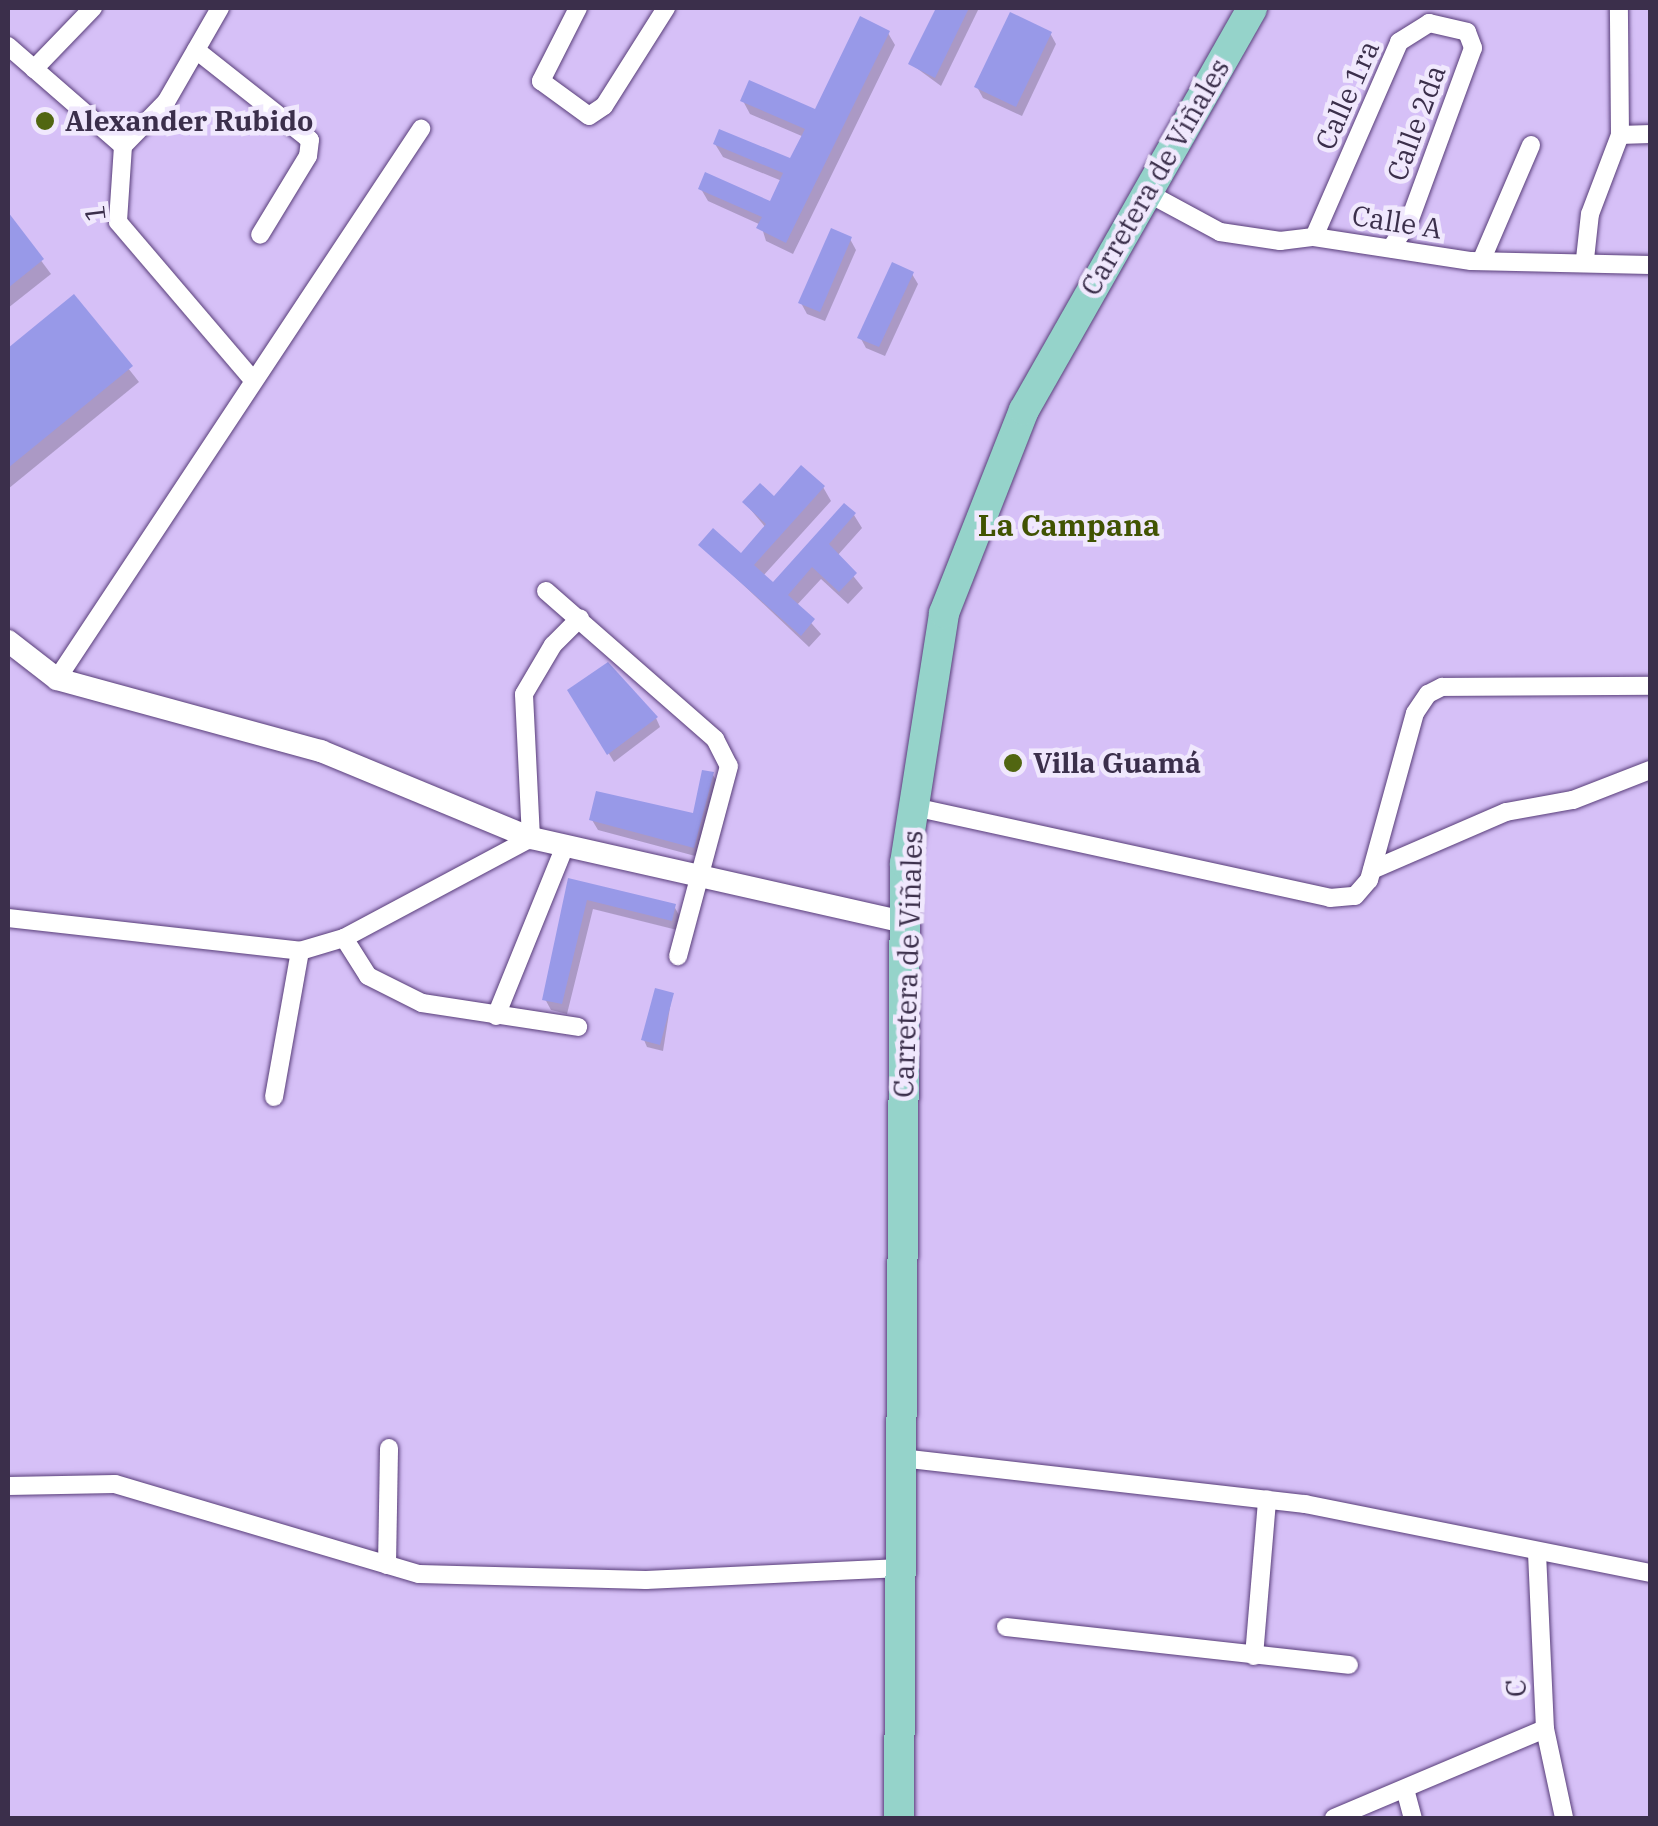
<!DOCTYPE html>
<meta charset="utf-8">
<style>
body{margin:0}
#map{position:relative;width:1658px;height:1826px;overflow:hidden;background:#d6c0f7;font-family:"IBM Plex Serif",serif}
div>[style]{position:absolute}
[style*='--x']{left:calc(var(--x)*1px);top:calc(var(--y)*1px);width:calc(var(--w)*1px);rotate:calc(var(--a)*1deg)}
.shadow>*{inset:0;background:#0003}
.building>*{inset:0;background:#9899e8}
.roads{filter:drop-shadow(0 0 2px #583d79) drop-shadow(0 0 2px #583d79)}
.minor>*{height:18px;margin:-9px;padding:0 9px;transform-origin:9px;border-radius:9px;background:#fff}
.tertiary>*{height:22px;margin:-11px;padding:0 11px;transform-origin:11px;border-radius:11px;background:#fff}
.primary>*{height:30px;margin:-15px;padding:0 15px;transform-origin:15px;border-radius:15px;background:#95d3ca}
.dots>*{width:28px;height:28px;translate:-50% -50%;box-sizing:border-box;border:5px solid #f0e8fd;border-radius:50%}
span{translate:-50% -50%;white-space:nowrap;text-align:center;line-height:1.15;-webkit-text-stroke:9px #f0e8fd;paint-order:stroke}
.street-label{font-size:28px;color:#3b2f4b}
.poi-label{font-size:28px;color:#3b2f4b;font-weight:700}
.left{translate:0 -50%;text-align:left}
.neighbourhood-label{font-size:30px;color:#415302;font-weight:700}
.frame{position:absolute;inset:0;border:10px solid #3b2f4b;pointer-events:none}
</style>
<div id="map">
<div class="shadow">
<div style="clip-path:polygon(938px 8px,979px 8px,941px 86px,911px 64px)"></div>
<div style="clip-path:polygon(888px 33px,895px 45px,793px 254px,766px 241px,761px 225px,708px 201px,701px 189px,771px 204px,782px 181px,723px 157px,715px 144px,792px 162px,804px 137px,750px 114px,743px 101px,816px 112px)"></div>
<div style="clip-path:polygon(1050px 33px,1056px 44px,1022px 116px,983px 98px,977px 87px)"></div>
<div style="clip-path:polygon(8px 216px,51px 274px,8px 308px)"></div>
<div style="clip-path:polygon(850px 239px,856px 250px,825px 321px,807px 314px,801px 303px)"></div>
<div style="clip-path:polygon(912px 274px,918px 284px,885px 356px,866px 348px,860px 337px)"></div>
<div style="clip-path:polygon(73px 298px,139px 382px,8px 489px,8px 351px)"></div>
<div style="clip-path:polygon(823px 487px,831px 501px,763px 576px,774px 586px,845px 506px,854px 515px,862px 528px,837px 556px,863px 588px,848px 604px,821px 579px,796px 606px,821px 634px,809px 647px,701px 545px,741px 557px,766px 528px,745px 503px)"></div>
<div style="clip-path:polygon(571px 691px,656px 718px,660px 727px,614px 762px)"></div>
<div style="clip-path:polygon(713px 775px,719px 785px,699px 857px,598px 830px,592px 820px,695px 816px)"></div>
<div style="clip-path:polygon(570px 881px,674px 906px,680px 917px,677px 930px,593px 909px,567px 1014px,551px 1010px,545px 999px)"></div>
<div style="clip-path:polygon(672px 995px,663px 1051px,647px 1047px,644px 1040px)"></div>
</div>
<div class="building">
<div style="clip-path:polygon(936px 8px,969px 8px,935px 78px,908px 64px)"></div>
<div style="clip-path:polygon(1010px 12px,1052px 32px,1016px 107px,974px 87px)"></div>
<div style="clip-path:polygon(860px 16px,890px 31px,786px 243px,756px 228px,762px 217px,698px 189px,705px 172px,770px 201px,783px 173px,713px 144px,719px 129px,790px 158px,805px 129px,740px 101px,749px 80px,815px 109px)"></div>
<div style="clip-path:polygon(8px 212px,44px 259px,8px 288px)"></div>
<div style="clip-path:polygon(831px 228px,852px 237px,820px 312px,798px 303px)"></div>
<div style="clip-path:polygon(892px 262px,914px 272px,879px 347px,857px 338px)"></div>
<div style="clip-path:polygon(74px 294px,133px 366px,8px 468px,8px 348px)"></div>
<div style="clip-path:polygon(801px 465px,825px 486px,754px 565px,773px 582px,844px 503px,856px 513px,829px 544px,857px 573px,839px 592px,812px 567px,788px 595px,815px 619px,801px 636px,698px 545px,713px 528px,741px 553px,766px 524px,742px 502px,760px 483px,774px 496px)"></div>
<div style="clip-path:polygon(608px 662px,658px 717px,607px 755px,567px 690px)"></div>
<div style="clip-path:polygon(702px 770px,714px 772px,694px 848px,589px 820px,596px 791px,693px 813px)"></div>
<div style="clip-path:polygon(568px 878px,676px 904px,672px 921px,587px 900px,562px 1004px,542px 1000px)"></div>
<div style="clip-path:polygon(655px 988px,674px 993px,660px 1045px,641px 1040px)"></div>
</div>
<div class="roads">
<div class="minor">
<div style="--x:578;--y:8;--w:82;--a:116.9"></div>
<div style="--x:541;--y:81;--w:59;--a:36.1"></div>
<div style="--x:589;--y:116;--w:18;--a:-34"></div>
<div style="--x:604;--y:106;--w:116;--a:-57.7"></div>
<div style="--x:8;--y:46;--w:152;--a:41"></div>
<div style="--x:123;--y:146;--w:76;--a:93.8"></div>
<div style="--x:118;--y:222;--w:206;--a:49.5"></div>
<div style="--x:196;--y:50;--w:145;--a:38.3"></div>
<div style="--x:310;--y:140;--w:16;--a:97"></div>
<div style="--x:308;--y:156;--w:92;--a:121.3"></div>
<div style="--x:34;--y:69;--w:85;--a:-46"></div>
<div style="--x:1620;--y:135;--w:30;--a:-2"></div>
<div style="--x:123;--y:146;--w:62;--a:-45.7"></div>
<div style="--x:166;--y:102;--w:108;--a:-60.1"></div>
<div style="--x:1146;--y:192;--w:84;--a:28.4"></div>
<div style="--x:1220;--y:232;--w:61;--a:8.5"></div>
<div style="--x:1280;--y:241;--w:34;--a:-7"></div>
<div style="--x:1314;--y:237;--w:159;--a:8.7"></div>
<div style="--x:1471;--y:261;--w:179;--a:1.3"></div>
<div style="--x:1314;--y:237;--w:213;--a:-66.4"></div>
<div style="--x:1399;--y:42;--w:36;--a:-32"></div>
<div style="--x:1429;--y:23;--w:39;--a:13"></div>
<div style="--x:1467;--y:32;--w:17;--a:69"></div>
<div style="--x:1473;--y:48;--w:185;--a:110.2"></div>
<div style="--x:1409;--y:222;--w:32;--a:125"></div>
<div style="--x:1482;--y:259;--w:124;--a:-66.7"></div>
<div style="--x:1585;--y:259;--w:45;--a:-83.7"></div>
<div style="--x:1590;--y:214;--w:85;--a:-69.2"></div>
<div style="--x:1620;--y:135;--w:127;--a:-90.5"></div>
<div style="--x:546;--y:591;--w:225;--a:41.2"></div>
<div style="--x:715;--y:739;--w:30;--a:63"></div>
<div style="--x:729;--y:766;--w:197;--a:105"></div>
<div style="--x:57;--y:679;--w:660;--a:-56.5"></div>
<div style="--x:914;--y:807;--w:426;--a:12.3"></div>
<div style="--x:1330;--y:898;--w:25;--a:-5"></div>
<div style="--x:1355;--y:896;--w:21;--a:-49"></div>
<div style="--x:1369;--y:880;--w:173;--a:-74.6"></div>
<div style="--x:1415;--y:713;--w:23;--a:-56"></div>
<div style="--x:1428;--y:694;--w:16;--a:-27"></div>
<div style="--x:1442;--y:687;--w:208;--a:-0.3"></div>
<div style="--x:1372;--y:870;--w:146;--a:-23.4"></div>
<div style="--x:1506;--y:812;--w:68;--a:-10.2"></div>
<div style="--x:1573;--y:800;--w:83;--a:-21.3"></div>
<div style="--x:8;--y:918;--w:294;--a:6.4"></div>
<div style="--x:300;--y:951;--w:46;--a:-16.5"></div>
<div style="--x:344;--y:938;--w:212;--a:-28.1"></div>
<div style="--x:531;--y:838;--w:144;--a:-92.8"></div>
<div style="--x:524;--y:694;--w:57;--a:-59.4"></div>
<div style="--x:553;--y:645;--w:38;--a:-45"></div>
<div style="--x:344;--y:938;--w:45;--a:57.7"></div>
<div style="--x:368;--y:976;--w:60;--a:26.6"></div>
<div style="--x:422;--y:1003;--w:158;--a:8.7"></div>
<div style="--x:496;--y:1016;--w:183;--a:-67.9"></div>
<div style="--x:274;--y:1097;--w:148;--a:-79.9"></div>
<div style="--x:901;--y:1458;--w:407;--a:6.5"></div>
<div style="--x:1305;--y:1504;--w:352;--a:11.3"></div>
<div style="--x:8;--y:1486;--w:107;--a:-1.1"></div>
<div style="--x:115;--y:1484;--w:317;--a:16.5"></div>
<div style="--x:419;--y:1574;--w:227;--a:1.5"></div>
<div style="--x:646;--y:1580;--w:255;--a:-2.7"></div>
<div style="--x:1537;--y:1553;--w:176;--a:87.4"></div>
<div style="--x:1545;--y:1729;--w:91;--a:77.9"></div>
<div style="--x:387;--y:1565;--w:117;--a:-89"></div>
<div style="--x:1006;--y:1627;--w:345;--a:6.3"></div>
<div style="--x:1254;--y:1656;--w:157;--a:-85.2"></div>
<div style="--x:1405;--y:1789;--w:30;--a:75"></div>
<div style="--x:1334;--y:1818;--w:229;--a:-22.9"></div>
</div>
<div class="tertiary">
<div style="--x:8;--y:641;--w:62;--a:37.8"></div>
<div style="--x:57;--y:679;--w:274;--a:15.3"></div>
<div style="--x:321;--y:751;--w:227;--a:22.5"></div>
<div style="--x:531;--y:838;--w:383;--a:12.7"></div>
</div>
<div class="primary">
<div style="--x:899;--y:1818;--w:955;--a:-89.64"></div>
<div style="--x:905;--y:863;--w:253;--a:-81.1"></div>
<div style="--x:944;--y:613;--w:218;--a:-68.5"></div>
<div style="--x:1024;--y:410;--w:462;--a:-60.4"></div>
</div>
</div>
<div class="dots">
<div style="left:45px;top:121px;background:#516611"></div>
<div style="left:1013px;top:763px;background:#516611"></div>
</div>
<div class="street-label">
<span style="left:1347px;top:95px;rotate:-66deg">Calle 1ra</span>
<span style="left:1416px;top:123px;rotate:-70deg">Calle 2da</span>
<span style="left:1155px;top:177px;rotate:-60deg">Carretera de Viñales</span>
<span style="left:95px;top:213px;rotate:-97deg">1</span>
<span style="left:1397px;top:222px;rotate:9deg">Calle A</span>
<span style="left:908px;top:964px;rotate:-88deg">Carretera de Viñales</span>
<span style="left:1516px;top:1688px;rotate:-93deg">C</span>
</div>
<div class="poi-label">
<span class="left" style="left:65px;top:121px">Alexander Rubido</span>
<span class="left" style="left:1033px;top:763px">Villa Guamá</span>
</div>
<div class="neighbourhood-label">
<span style="left:1069px;top:525px">La Campana</span>
</div>
<div class="frame"></div>
</div>
